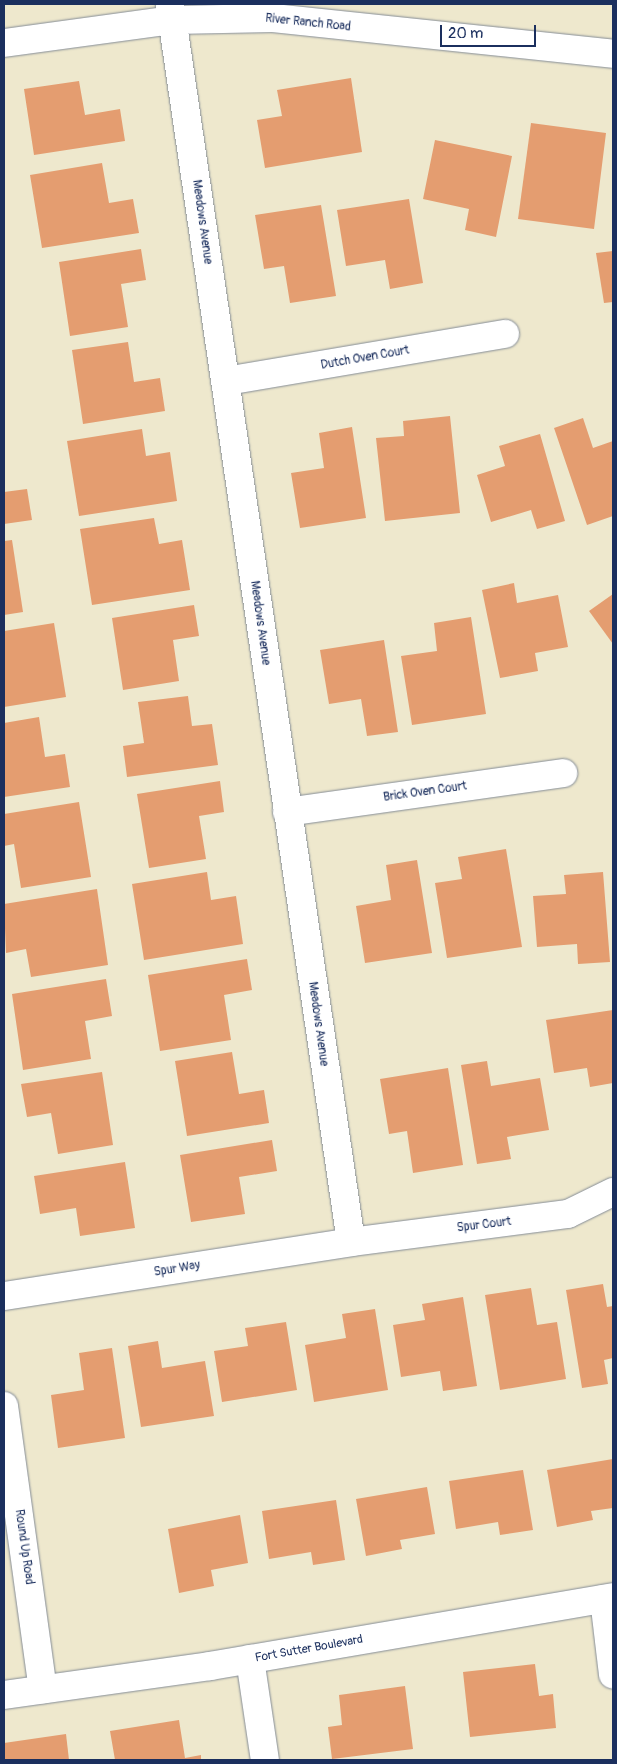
<!DOCTYPE html>
<style>
body{margin:0}
#map{position:relative;width:617px;height:1764px;overflow:hidden;background:#eee8cd;font-family:Pangolin,sans-serif}
div>[style]{position:absolute}
[style*='--x']{left:calc(var(--x)*1px);top:calc(var(--y)*1px);width:calc(var(--w)*1px);rotate:calc(var(--a)*1deg)}
.building>*{inset:0;background:#e49d70}
.roads{filter:drop-shadow(0 0 1px #848c96) drop-shadow(0 0 1px #848c96)}
.minor>*{height:28px;margin:-14px;padding:0 14px;transform-origin:14px;border-radius:14px;background:#fff}
span{translate:-50% -50%;white-space:nowrap;text-align:center;line-height:1.15;-webkit-text-stroke:4.5px #fff;paint-order:stroke}
.street-label{font-size:12px;color:#1b2f5e}
.frame{position:absolute;inset:0;border:5px solid #1b2f5e;pointer-events:none}
.scale{position:absolute;left:440px;top:25px;width:96px;height:22px;box-sizing:border-box;border:2px solid #1b2f5e;border-top:0;padding-left:6px;font-size:15px;line-height:18px;white-space:nowrap;color:#1b2f5e;-webkit-text-stroke:4px #fff;paint-order:stroke}
</style>
<div id="map">
<div class="building">
<div style="clip-path:polygon(351px 78px,362px 152px,265px 168px,257px 120px,282px 116px,277px 90px)"></div>
<div style="clip-path:polygon(79px 81px,85px 115px,120px 109px,125px 141px,34px 155px,24px 89px)"></div>
<div style="clip-path:polygon(531px 123px,606px 133px,594px 229px,518px 219px)"></div>
<div style="clip-path:polygon(435px 140px,512px 156px,496px 237px,465px 230px,469px 209px,423px 199px)"></div>
<div style="clip-path:polygon(102px 163px,109px 203px,133px 199px,139px 233px,42px 248px,30px 175px)"></div>
<div style="clip-path:polygon(409px 199px,423px 283px,390px 289px,385px 260px,346px 266px,337px 210px)"></div>
<div style="clip-path:polygon(321px 205px,336px 296px,290px 303px,284px 266px,264px 269px,255px 215px)"></div>
<div style="clip-path:polygon(141px 249px,146px 280px,121px 284px,128px 327px,70px 336px,59px 262px)"></div>
<div style="clip-path:polygon(613px 251px,613px 302px,604px 303px,596px 253px)"></div>
<div style="clip-path:polygon(128px 342px,134px 382px,160px 378px,165px 411px,83px 424px,72px 350px)"></div>
<div style="clip-path:polygon(450px 416px,460px 513px,385px 521px,376px 438px,404px 436px,403px 421px)"></div>
<div style="clip-path:polygon(583px 418px,593px 448px,613px 441px,613px 516px,587px 525px,554px 428px)"></div>
<div style="clip-path:polygon(352px 427px,366px 518px,300px 528px,291px 473px,324px 468px,319px 433px)"></div>
<div style="clip-path:polygon(142px 429px,146px 456px,170px 452px,177px 501px,79px 516px,67px 441px)"></div>
<div style="clip-path:polygon(540px 434px,565px 521px,537px 529px,531px 510px,491px 522px,477px 475px,505px 466px,499px 446px)"></div>
<div style="clip-path:polygon(27px 489px,32px 520px,4px 524px,4px 492px)"></div>
<div style="clip-path:polygon(154px 518px,159px 544px,182px 540px,190px 590px,92px 605px,80px 529px)"></div>
<div style="clip-path:polygon(12px 540px,23px 612px,4px 615px,4px 541px)"></div>
<div style="clip-path:polygon(514px 583px,517px 603px,558px 595px,568px 647px,535px 653px,538px 671px,500px 678px,482px 590px)"></div>
<div style="clip-path:polygon(613px 594px,613px 644px,589px 611px)"></div>
<div style="clip-path:polygon(194px 605px,199px 636px,173px 640px,179px 681px,123px 690px,112px 618px)"></div>
<div style="clip-path:polygon(471px 617px,486px 714px,412px 725px,401px 656px,437px 651px,434px 623px)"></div>
<div style="clip-path:polygon(54px 623px,66px 697px,4px 707px,4px 631px)"></div>
<div style="clip-path:polygon(384px 640px,398px 732px,367px 736px,361px 699px,329px 704px,320px 650px)"></div>
<div style="clip-path:polygon(188px 696px,192px 726px,212px 724px,218px 765px,127px 777px,123px 746px,144px 743px,138px 702px)"></div>
<div style="clip-path:polygon(39px 717px,45px 757px,65px 754px,70px 787px,4px 797px,4px 723px)"></div>
<div style="clip-path:polygon(220px 781px,224px 812px,199px 816px,206px 859px,149px 868px,137px 794px)"></div>
<div style="clip-path:polygon(79px 802px,91px 877px,21px 888px,14px 844px,4px 846px,4px 814px)"></div>
<div style="clip-path:polygon(506px 849px,522px 947px,447px 958px,435px 883px,462px 879px,458px 857px)"></div>
<div style="clip-path:polygon(417px 860px,432px 953px,365px 963px,356px 906px,391px 900px,386px 865px)"></div>
<div style="clip-path:polygon(207px 872px,211px 900px,236px 896px,243px 944px,144px 960px,132px 884px)"></div>
<div style="clip-path:polygon(603px 872px,610px 962px,578px 964px,577px 944px,537px 947px,533px 896px,566px 894px,564px 875px)"></div>
<div style="clip-path:polygon(97px 889px,108px 965px,31px 977px,26px 949px,6px 953px,4px 904px)"></div>
<div style="clip-path:polygon(247px 959px,252px 990px,224px 995px,231px 1040px,160px 1051px,148px 975px)"></div>
<div style="clip-path:polygon(106px 979px,112px 1016px,85px 1021px,91px 1059px,23px 1070px,12px 994px)"></div>
<div style="clip-path:polygon(613px 1010px,613px 1083px,590px 1087px,587px 1068px,554px 1073px,546px 1020px)"></div>
<div style="clip-path:polygon(232px 1052px,239px 1094px,264px 1090px,269px 1123px,187px 1136px,175px 1061px)"></div>
<div style="clip-path:polygon(487px 1061px,491px 1086px,540px 1078px,549px 1130px,507px 1137px,511px 1159px,477px 1164px,461px 1065px)"></div>
<div style="clip-path:polygon(448px 1068px,463px 1165px,413px 1173px,407px 1131px,389px 1134px,380px 1079px)"></div>
<div style="clip-path:polygon(102px 1072px,113px 1145px,58px 1154px,51px 1113px,27px 1117px,21px 1084px)"></div>
<div style="clip-path:polygon(272px 1140px,277px 1171px,239px 1177px,245px 1214px,191px 1222px,180px 1155px)"></div>
<div style="clip-path:polygon(125px 1162px,135px 1228px,80px 1236px,76px 1208px,40px 1214px,34px 1176px)"></div>
<div style="clip-path:polygon(603px 1284px,607px 1307px,613px 1306px,613px 1358px,604px 1360px,608px 1384px,582px 1388px,566px 1290px)"></div>
<div style="clip-path:polygon(531px 1288px,537px 1325px,557px 1322px,566px 1379px,500px 1390px,485px 1295px)"></div>
<div style="clip-path:polygon(463px 1297px,477px 1386px,443px 1391px,440px 1371px,401px 1377px,393px 1325px,425px 1320px,422px 1304px)"></div>
<div style="clip-path:polygon(375px 1309px,388px 1390px,314px 1402px,305px 1345px,346px 1338px,342px 1314px)"></div>
<div style="clip-path:polygon(286px 1322px,297px 1390px,222px 1402px,214px 1351px,248px 1346px,245px 1328px)"></div>
<div style="clip-path:polygon(158px 1341px,162px 1368px,205px 1361px,214px 1416px,141px 1427px,128px 1346px)"></div>
<div style="clip-path:polygon(112px 1348px,125px 1438px,58px 1448px,51px 1395px,84px 1390px,79px 1353px)"></div>
<div style="clip-path:polygon(613px 1459px,613px 1508px,591px 1511px,593px 1520px,557px 1527px,547px 1470px)"></div>
<div style="clip-path:polygon(523px 1470px,533px 1530px,500px 1535px,498px 1522px,456px 1529px,449px 1481px)"></div>
<div style="clip-path:polygon(427px 1487px,435px 1534px,400px 1540px,402px 1549px,366px 1556px,356px 1499px)"></div>
<div style="clip-path:polygon(336px 1500px,345px 1560px,313px 1565px,311px 1552px,269px 1559px,262px 1511px)"></div>
<div style="clip-path:polygon(240px 1515px,248px 1563px,211px 1570px,214px 1586px,179px 1593px,168px 1529px)"></div>
<div style="clip-path:polygon(535px 1664px,539px 1696px,553px 1694px,556px 1728px,470px 1737px,463px 1672px)"></div>
<div style="clip-path:polygon(405px 1686px,413px 1749px,332px 1759px,328px 1727px,342px 1725px,339px 1695px)"></div>
<div style="clip-path:polygon(179px 1720px,185px 1758px,201px 1755px,201px 1760px,115px 1760px,110px 1731px)"></div>
<div style="clip-path:polygon(66px 1734px,69px 1760px,4px 1760px,4px 1743px)"></div>
</div>
<div class="roads">
<div class="minor">
<div style="--x:170;--y:4;--w:1251;--a:81.68"></div>
<div style="--x:4;--y:43;--w:171;--a:-7.8"></div>
<div style="--x:173;--y:20;--w:100;--a:-1.1"></div>
<div style="--x:273;--y:18;--w:342;--a:6"></div>
<div style="--x:226;--y:381;--w:283;--a:-9.6"></div>
<div style="--x:287;--y:812;--w:279;--a:-8"></div>
<div style="--x:4;--y:1296;--w:351;--a:-8.8"></div>
<div style="--x:351;--y:1242;--w:219;--a:-7.4"></div>
<div style="--x:568;--y:1214;--w:50;--a:-26.1"></div>
<div style="--x:4;--y:1406;--w:286;--a:82.2"></div>
<div style="--x:604;--y:1599;--w:76;--a:83.2"></div>
<div style="--x:250;--y:1659;--w:102;--a:81.6"></div>
<div style="--x:4;--y:1695;--w:208;--a:-8"></div>
<div style="--x:210;--y:1666;--w:409;--a:-9.7"></div>
</div>
</div>
<div class="street-label">
<span style="left:308px;top:23px;rotate:6deg">River Ranch Road</span>
<span style="left:202px;top:222px;rotate:82deg">Meadows Avenue</span>
<span style="left:365px;top:358px;rotate:-10deg">Dutch Oven Court</span>
<span style="left:260px;top:623px;rotate:82deg">Meadows Avenue</span>
<span style="left:425px;top:792px;rotate:-8deg">Brick Oven Court</span>
<span style="left:318px;top:1024px;rotate:82deg">Meadows Avenue</span>
<span style="left:484px;top:1225px;rotate:-7deg">Spur Court</span>
<span style="left:177px;top:1269px;rotate:-9deg">Spur Way</span>
<span style="left:24px;top:1547px;rotate:82deg">Round Up Road</span>
<span style="left:309px;top:1649px;rotate:-10deg">Fort Sutter Boulevard</span>
</div>
<div class="frame"></div>
<div class="scale">20 m</div>
</div>
